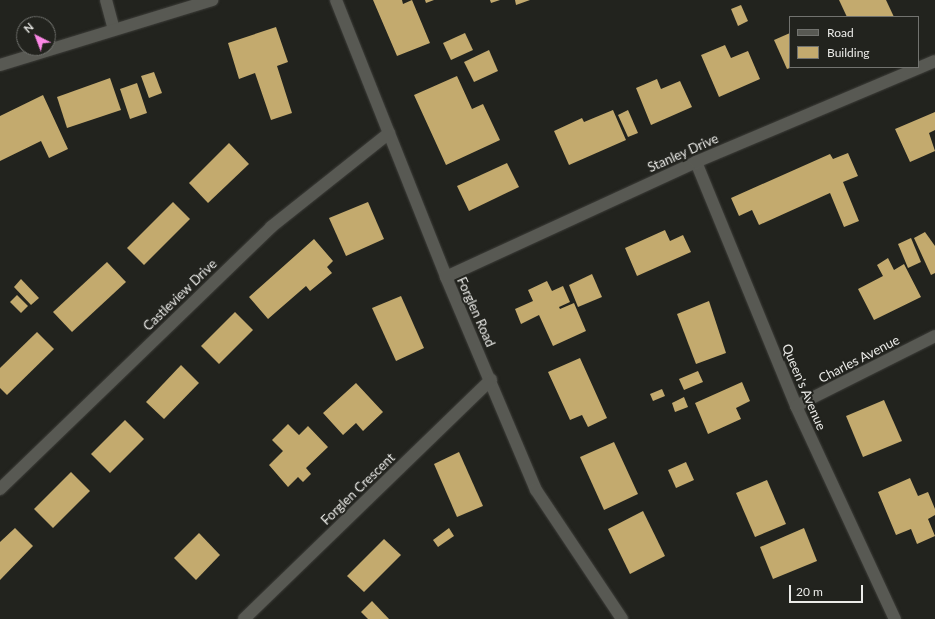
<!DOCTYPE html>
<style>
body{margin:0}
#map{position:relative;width:935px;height:619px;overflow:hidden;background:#22231e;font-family:Lato,sans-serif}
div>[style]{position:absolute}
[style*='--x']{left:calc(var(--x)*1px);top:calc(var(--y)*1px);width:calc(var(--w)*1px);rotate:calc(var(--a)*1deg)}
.building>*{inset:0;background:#c3aa6e}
.roads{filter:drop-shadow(0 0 1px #3d3d39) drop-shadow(0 0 1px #3d3d39)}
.street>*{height:12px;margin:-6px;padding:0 6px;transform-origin:6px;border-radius:6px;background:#585953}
span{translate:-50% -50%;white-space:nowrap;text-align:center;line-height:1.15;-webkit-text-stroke:4px #22231e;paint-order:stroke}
.street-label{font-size:13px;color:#ebebe8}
.legend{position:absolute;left:789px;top:16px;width:130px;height:52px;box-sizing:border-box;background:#22231e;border:1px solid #72736f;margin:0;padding:5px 7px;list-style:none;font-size:12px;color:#ebebe8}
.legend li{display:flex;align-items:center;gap:8px;height:20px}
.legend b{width:20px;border:1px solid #72736f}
.north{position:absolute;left:16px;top:16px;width:40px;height:40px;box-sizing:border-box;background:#22231e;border:1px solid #72736f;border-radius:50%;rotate:318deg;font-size:11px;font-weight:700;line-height:16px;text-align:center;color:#ebebe8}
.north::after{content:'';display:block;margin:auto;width:14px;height:18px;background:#fb87e5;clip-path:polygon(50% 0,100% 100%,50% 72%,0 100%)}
.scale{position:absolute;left:789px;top:585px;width:74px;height:18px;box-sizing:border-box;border:2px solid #ebebe8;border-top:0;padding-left:5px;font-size:12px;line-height:14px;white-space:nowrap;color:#ebebe8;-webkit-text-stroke:3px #22231e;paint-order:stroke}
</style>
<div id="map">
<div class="building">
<div style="clip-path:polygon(373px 0,402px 0,403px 4px,412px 0,430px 43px,397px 56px)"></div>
<div style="clip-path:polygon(425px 0,434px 0,426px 3px)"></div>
<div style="clip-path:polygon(490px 0,500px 0,491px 3px)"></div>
<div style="clip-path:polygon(515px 0,530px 0,516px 5px)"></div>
<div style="clip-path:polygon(839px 0,886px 0,894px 17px,847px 17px)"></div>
<div style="clip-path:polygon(741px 5px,748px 21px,738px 26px,731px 9px)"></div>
<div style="clip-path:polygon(276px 27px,288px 62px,277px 66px,292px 113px,271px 120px,255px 73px,239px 79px,228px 43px)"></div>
<div style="clip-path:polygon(465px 33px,473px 50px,451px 60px,443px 43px)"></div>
<div style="clip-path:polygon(790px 33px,790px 68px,787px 69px,774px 40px)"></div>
<div style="clip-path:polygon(725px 45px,731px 58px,748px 51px,760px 79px,719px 97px,701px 55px)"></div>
<div style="clip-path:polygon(489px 50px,498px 71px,474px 82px,464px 62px)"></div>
<div style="clip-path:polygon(154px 72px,162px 93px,149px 98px,141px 76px)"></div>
<div style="clip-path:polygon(457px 76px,472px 109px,483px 104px,500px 140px,446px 165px,414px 95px)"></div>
<div style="clip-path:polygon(110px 78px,121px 110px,67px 128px,57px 97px)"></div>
<div style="clip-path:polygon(657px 79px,661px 89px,680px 81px,692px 107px,651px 125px,636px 88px)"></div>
<div style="clip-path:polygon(137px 83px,147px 113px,130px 119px,120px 89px)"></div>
<div style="clip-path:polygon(43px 95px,68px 149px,49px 158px,41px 141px,0 161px,0 116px)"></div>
<div style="clip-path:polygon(613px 110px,626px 140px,569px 165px,554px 131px,582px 118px,584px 122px)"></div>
<div style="clip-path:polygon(628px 110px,638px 133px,628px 137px,618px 115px)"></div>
<div style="clip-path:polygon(935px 112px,935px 130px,929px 133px,935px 151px,910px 162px,895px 129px)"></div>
<div style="clip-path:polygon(229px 143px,249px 164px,208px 203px,189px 183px)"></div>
<div style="clip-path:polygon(848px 153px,858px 176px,843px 182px,859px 221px,844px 227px,830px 193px,759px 225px,752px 210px,739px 216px,731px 198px,830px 154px,833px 159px)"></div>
<div style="clip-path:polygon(507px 163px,519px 187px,469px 211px,457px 186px)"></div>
<div style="clip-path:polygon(173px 202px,190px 219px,144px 265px,127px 248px)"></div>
<div style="clip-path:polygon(368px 202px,384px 239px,346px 256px,329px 218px)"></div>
<div style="clip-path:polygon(665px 230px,670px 241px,683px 235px,691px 252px,637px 276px,625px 248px)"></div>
<div style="clip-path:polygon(925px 232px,935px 246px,935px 273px,931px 275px,914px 238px)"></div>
<div style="clip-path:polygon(911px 238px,921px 262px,908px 268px,898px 244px)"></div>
<div style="clip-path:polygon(314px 239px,333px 261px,327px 267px,332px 273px,310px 291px,306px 286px,268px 319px,249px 297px)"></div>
<div style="clip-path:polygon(888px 258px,894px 270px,904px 264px,921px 297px,874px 320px,858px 289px,883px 276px,877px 265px)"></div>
<div style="clip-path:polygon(107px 262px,126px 282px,72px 332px,53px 312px)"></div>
<div style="clip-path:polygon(592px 274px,602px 297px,578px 307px,569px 285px)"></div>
<div style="clip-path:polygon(21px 279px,39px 298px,31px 305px,14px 287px)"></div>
<div style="clip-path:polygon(547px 281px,552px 291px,563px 286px,570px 302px,559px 307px,560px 309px,574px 303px,586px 331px,553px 346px,539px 315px,521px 324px,515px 309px,533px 301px,528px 290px)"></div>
<div style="clip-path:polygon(17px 295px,28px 306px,21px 313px,10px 302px)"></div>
<div style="clip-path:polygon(401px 296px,424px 348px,396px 361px,372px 308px)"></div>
<div style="clip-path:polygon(709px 301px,726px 353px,696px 364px,677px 314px)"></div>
<div style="clip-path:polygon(235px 312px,253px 330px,219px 364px,201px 346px)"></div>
<div style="clip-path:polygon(37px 332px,54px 349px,7px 395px,0 388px,0 368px)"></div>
<div style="clip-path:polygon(580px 358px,607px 418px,588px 427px,582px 415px,570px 420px,548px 372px)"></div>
<div style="clip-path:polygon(181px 365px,199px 383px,164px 419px,146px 402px)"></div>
<div style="clip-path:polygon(698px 371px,703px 382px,684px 390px,679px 379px)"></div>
<div style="clip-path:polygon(742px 382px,750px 401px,736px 408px,741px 419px,708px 434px,695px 403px)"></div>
<div style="clip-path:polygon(356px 383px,383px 412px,363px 431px,356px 423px,343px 435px,323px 413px)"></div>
<div style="clip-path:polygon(662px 389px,665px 396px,653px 401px,650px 394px)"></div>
<div style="clip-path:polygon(684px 397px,688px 407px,675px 412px,672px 403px)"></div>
<div style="clip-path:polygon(884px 400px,902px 441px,863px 457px,846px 416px)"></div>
<div style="clip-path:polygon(125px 420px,144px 439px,110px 473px,91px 454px)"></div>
<div style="clip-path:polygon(288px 424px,299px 435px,308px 426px,328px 447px,306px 468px,311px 474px,303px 482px,298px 477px,288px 487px,269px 465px,283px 451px,272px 440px)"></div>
<div style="clip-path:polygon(614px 442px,638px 494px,604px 510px,580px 457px)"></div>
<div style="clip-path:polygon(459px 452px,483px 506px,457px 517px,434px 464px)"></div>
<div style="clip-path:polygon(686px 462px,694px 480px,676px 488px,668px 470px)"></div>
<div style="clip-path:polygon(71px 472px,90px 491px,53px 528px,34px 509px)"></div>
<div style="clip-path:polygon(910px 478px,918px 496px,928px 492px,935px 509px,935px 515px,928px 519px,935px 536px,917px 544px,911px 529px,896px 535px,878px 492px)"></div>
<div style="clip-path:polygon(767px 480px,786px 524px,755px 537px,736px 493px)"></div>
<div style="clip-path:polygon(643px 511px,665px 556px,630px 574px,608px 529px)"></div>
<div style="clip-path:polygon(15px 528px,33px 546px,0 580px,0 542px)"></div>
<div style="clip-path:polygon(449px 528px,454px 536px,438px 547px,433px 540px)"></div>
<div style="clip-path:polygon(804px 528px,817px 561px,773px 579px,760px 547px)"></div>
<div style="clip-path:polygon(199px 533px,220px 555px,196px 580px,174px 558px)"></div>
<div style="clip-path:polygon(384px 539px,401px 555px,364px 592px,347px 576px)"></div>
<div style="clip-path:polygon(372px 601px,389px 619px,368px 619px,361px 612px)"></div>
</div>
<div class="roads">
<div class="street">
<div style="--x:106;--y:0;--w:30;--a:75"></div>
<div style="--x:336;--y:0;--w:298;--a:68.3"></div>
<div style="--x:446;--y:277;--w:231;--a:67.1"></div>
<div style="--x:536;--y:490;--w:155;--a:56.3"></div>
<div style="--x:0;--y:65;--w:222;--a:-17"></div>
<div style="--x:696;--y:162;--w:264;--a:67.7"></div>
<div style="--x:796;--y:406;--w:235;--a:65.1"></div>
<div style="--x:446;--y:277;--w:275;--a:-24.7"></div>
<div style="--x:696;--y:162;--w:259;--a:-22.9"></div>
<div style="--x:796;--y:406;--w:156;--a:-26.7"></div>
<div style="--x:0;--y:489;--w:377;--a:-44"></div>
<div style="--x:271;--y:227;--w:151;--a:-38.5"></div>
<div style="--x:244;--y:619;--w:344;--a:-44.1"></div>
</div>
</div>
<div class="street-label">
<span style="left:683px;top:153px;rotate:-24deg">Stanley Drive</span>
<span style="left:180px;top:295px;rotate:-44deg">Castleview Drive</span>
<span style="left:476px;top:312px;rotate:66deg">Forglen Road</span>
<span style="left:859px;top:359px;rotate:-27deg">Charles Avenue</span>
<span style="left:804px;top:387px;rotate:67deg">Queen's Avenue</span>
<span style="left:358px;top:489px;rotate:-44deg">Forglen Crescent</span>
</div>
<ul class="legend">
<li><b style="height:5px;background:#585953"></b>Road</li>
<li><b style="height:11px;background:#c3aa6e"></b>Building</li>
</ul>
<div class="north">N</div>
<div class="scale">20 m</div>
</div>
